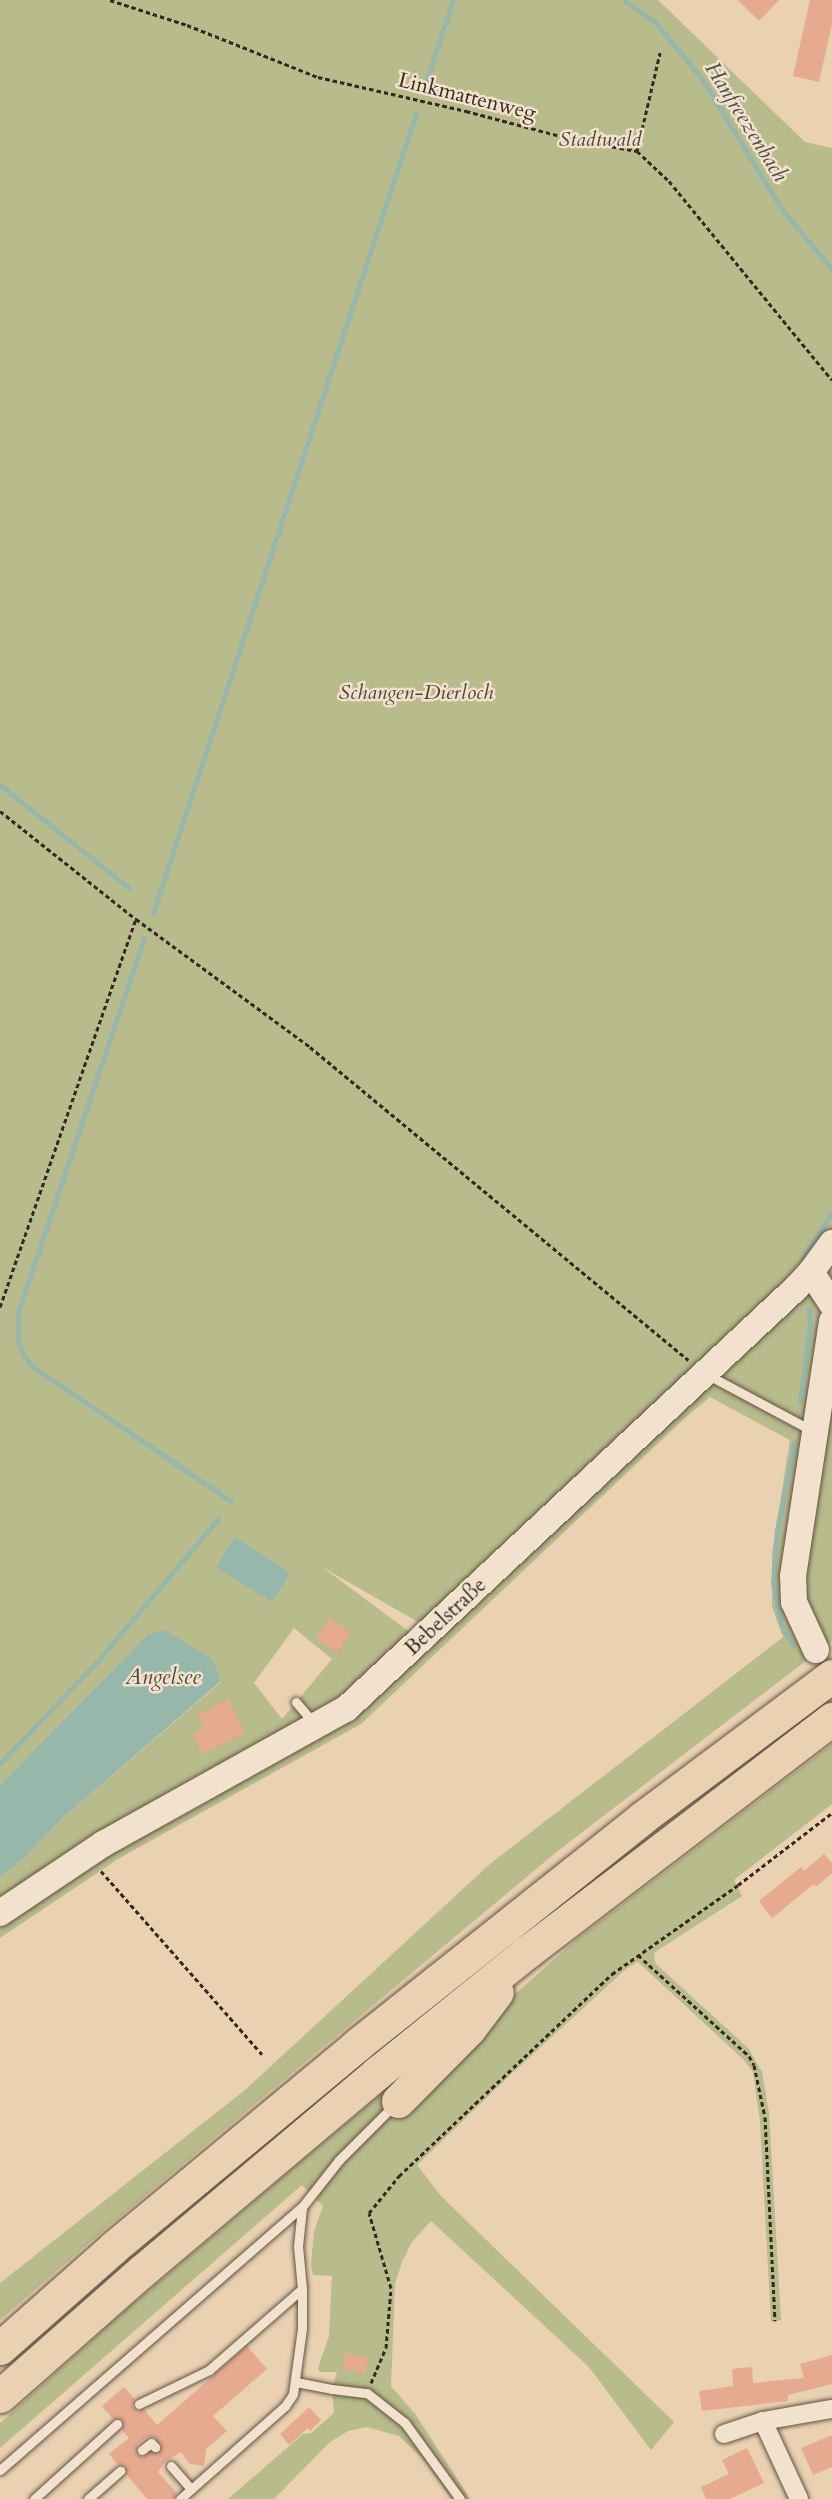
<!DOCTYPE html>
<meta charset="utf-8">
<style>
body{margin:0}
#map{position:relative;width:832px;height:2499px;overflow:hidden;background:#e9d1b2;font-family:Cardo,serif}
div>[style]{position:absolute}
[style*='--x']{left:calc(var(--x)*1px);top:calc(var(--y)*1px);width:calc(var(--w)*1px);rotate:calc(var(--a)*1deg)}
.green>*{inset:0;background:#b8bb8b}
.water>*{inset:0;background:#97b7ab}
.stream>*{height:5px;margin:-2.5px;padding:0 2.5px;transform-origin:2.5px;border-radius:2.5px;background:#97b7ab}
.building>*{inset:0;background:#e6aa90}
.path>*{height:3px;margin-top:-1.5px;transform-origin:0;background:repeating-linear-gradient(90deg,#34291f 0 4.5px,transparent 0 7.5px)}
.roads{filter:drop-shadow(0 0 2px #615344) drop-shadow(0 0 2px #615344)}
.lane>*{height:9px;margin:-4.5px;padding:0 4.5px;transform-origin:4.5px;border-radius:4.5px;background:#f1e1cd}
.street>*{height:18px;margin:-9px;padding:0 9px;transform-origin:9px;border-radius:9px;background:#f1e1cd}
.secondary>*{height:26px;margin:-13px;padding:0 13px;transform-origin:13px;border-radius:13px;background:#f1e1cd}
.highway>*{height:33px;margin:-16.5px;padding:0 16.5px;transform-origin:16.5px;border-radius:16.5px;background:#e9d1b2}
span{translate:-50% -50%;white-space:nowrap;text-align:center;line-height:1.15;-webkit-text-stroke:5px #f1e1cd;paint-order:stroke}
.street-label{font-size:21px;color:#34291f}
.park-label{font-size:21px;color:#4e4635;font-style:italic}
.water-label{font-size:22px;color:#4d4c42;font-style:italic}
</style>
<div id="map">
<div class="green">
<div style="clip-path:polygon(evenodd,0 0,658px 0,805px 142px,832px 148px,832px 1641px,559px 1850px,105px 2229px,0 2320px,0 2283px,245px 2090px,490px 1864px,783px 1637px,772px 1607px,772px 1553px,790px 1440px,710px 1397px,686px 1417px,361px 1724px,118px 1859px,0 1938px,0 1877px,23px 1859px,65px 1816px,221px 1682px,213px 1660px,147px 1635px,0 1785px,0 0,322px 1567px,420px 1623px,415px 1636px,322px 1567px,0 0,294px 1628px,332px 1659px,282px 1719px,254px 1683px,294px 1628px)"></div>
<div style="clip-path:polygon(832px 1744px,832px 1804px,734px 1880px,742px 1896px,655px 1952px,654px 1958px,656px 1964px,749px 2049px,762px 2072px,769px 2113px,781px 2320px,771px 2322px,760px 2121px,753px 2072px,744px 2060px,638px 1962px,627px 1968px,508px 2077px,417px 2165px,441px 2196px,674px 2422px,651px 2450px,589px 2367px,431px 2221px,412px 2242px,402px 2262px,395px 2284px,391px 2386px,416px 2415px,470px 2499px,451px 2499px,423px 2459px,399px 2436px,367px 2427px,348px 2431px,330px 2442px,274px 2499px,228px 2499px,303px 2434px,311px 2433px,334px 2413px,332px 2389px,337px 2372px,320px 2372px,318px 2368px,329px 2336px,332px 2276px,313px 2275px,311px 2265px,314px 2231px,323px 2206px,302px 2185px,0 2448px,0 2423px,129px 2307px,381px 2094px,407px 2114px,514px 1995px,577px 1939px)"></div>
</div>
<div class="water">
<div style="clip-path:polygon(235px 1537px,290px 1573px,272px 1602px,216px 1567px)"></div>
<div style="clip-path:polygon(165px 1630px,213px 1660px,221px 1681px,65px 1816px,23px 1859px,0 1877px,0 1785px,147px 1635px)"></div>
</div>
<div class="stream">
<div style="--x:624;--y:0;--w:39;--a:36"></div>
<div style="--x:656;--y:23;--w:72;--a:50.6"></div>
<div style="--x:702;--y:79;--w:155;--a:58.5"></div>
<div style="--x:783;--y:211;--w:76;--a:49.8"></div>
<div style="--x:424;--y:87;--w:92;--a:-71.6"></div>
<div style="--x:0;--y:785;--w:165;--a:38.6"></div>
<div style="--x:153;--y:913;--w:842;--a:-71.8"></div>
<div style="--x:144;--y:938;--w:396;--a:108.6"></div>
<div style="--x:18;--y:1313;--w:29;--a:90"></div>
<div style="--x:18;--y:1342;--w:15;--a:67"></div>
<div style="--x:24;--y:1356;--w:14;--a:51"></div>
<div style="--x:33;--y:1367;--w:239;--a:34.1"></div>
<div style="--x:802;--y:1259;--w:55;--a:-56.9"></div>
<div style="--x:800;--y:1401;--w:78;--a:-82.6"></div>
<div style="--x:810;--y:1324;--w:15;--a:-94"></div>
<div style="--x:793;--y:1645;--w:23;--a:-121"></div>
<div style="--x:781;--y:1625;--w:43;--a:-100.8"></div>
<div style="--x:773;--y:1583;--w:53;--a:-85.7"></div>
<div style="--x:777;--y:1530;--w:88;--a:-78.8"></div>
<div style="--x:0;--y:1763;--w:137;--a:-46.2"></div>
<div style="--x:95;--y:1664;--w:190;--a:-49.7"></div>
</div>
<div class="building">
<div style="clip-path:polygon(738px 0,779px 0,759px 21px)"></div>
<div style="clip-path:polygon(810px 0,832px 0,832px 24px,819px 82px,793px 76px)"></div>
<div style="clip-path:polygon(330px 1618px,351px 1633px,337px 1653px,316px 1638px)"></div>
<div style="clip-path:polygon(228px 1699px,245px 1733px,203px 1754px,192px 1734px,204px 1728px,198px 1715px)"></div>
<div style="clip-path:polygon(824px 1854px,832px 1863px,832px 1873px,816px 1887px,814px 1884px,772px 1918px,759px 1901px,801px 1867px,804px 1871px)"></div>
<div style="clip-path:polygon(evenodd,247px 2346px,267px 2369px,213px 2416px,227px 2431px,206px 2449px,204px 2466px,190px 2464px,181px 2452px,166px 2461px,158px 2472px,177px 2493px,173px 2499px,147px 2499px,126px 2474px,125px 2466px,118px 2465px,109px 2454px,129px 2438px,121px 2429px,122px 2420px,113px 2419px,102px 2406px,124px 2387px,135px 2399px,133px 2407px,138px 2411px,144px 2409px,157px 2425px,247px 2346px,154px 2437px,161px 2445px,160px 2451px,150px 2452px,143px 2457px,137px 2455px,137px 2445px,147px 2437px,154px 2437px)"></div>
<div style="clip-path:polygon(346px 2353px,368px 2357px,365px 2373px,343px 2369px)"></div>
<div style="clip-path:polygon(832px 2355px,832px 2384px,788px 2395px,788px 2401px,702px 2411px,699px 2391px,733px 2386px,732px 2369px,752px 2367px,753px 2383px,804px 2378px,800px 2364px)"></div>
<div style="clip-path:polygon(309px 2407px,321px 2420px,310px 2431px,308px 2428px,289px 2445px,280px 2434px)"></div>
<div style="clip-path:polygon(832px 2435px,832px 2467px,813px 2475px,801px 2448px)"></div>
<div style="clip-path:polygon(747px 2448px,764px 2483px,730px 2499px,706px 2499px,701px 2487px,729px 2474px,722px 2460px)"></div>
</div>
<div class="path">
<div style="--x:110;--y:0;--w:81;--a:18"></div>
<div style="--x:187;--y:25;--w:141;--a:21.7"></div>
<div style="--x:318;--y:77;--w:152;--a:12.9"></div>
<div style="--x:466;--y:111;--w:106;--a:14.8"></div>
<div style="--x:568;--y:138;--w:70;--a:10.7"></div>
<div style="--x:637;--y:151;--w:44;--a:43.2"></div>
<div style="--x:669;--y:181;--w:257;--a:50.7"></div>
<div style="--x:637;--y:151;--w:101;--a:-76.8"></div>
<div style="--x:0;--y:811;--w:174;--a:38.5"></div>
<div style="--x:136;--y:919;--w:216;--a:36.3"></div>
<div style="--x:310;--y:1047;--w:491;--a:39.6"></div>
<div style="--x:0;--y:1307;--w:411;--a:-70.7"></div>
<div style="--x:101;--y:1871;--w:244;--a:48.7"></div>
<div style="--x:638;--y:1955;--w:150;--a:42.3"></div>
<div style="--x:749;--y:2056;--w:10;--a:61"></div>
<div style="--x:754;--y:2065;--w:53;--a:78.1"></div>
<div style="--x:765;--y:2117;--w:204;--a:87.2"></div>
<div style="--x:371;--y:2383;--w:38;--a:-67"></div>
<div style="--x:386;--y:2348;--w:60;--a:-85.2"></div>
<div style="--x:391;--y:2288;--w:78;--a:-106.3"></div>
<div style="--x:369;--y:2213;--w:48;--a:-51"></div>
<div style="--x:399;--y:2176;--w:294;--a:-43.5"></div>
<div style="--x:612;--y:1974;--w:154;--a:-35.2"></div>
<div style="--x:738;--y:1885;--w:118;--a:-37.5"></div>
</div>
<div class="roads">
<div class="lane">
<div style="--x:708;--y:1375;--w:119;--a:28.1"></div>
<div style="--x:296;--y:1702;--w:30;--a:50"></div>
<div style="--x:296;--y:2382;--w:37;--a:11"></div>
<div style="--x:332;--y:2389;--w:35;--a:7"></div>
<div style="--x:367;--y:2393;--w:48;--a:38.3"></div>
<div style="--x:405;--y:2423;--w:94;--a:54.1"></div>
<div style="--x:139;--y:2404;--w:78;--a:-25.9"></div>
<div style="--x:209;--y:2370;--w:123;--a:-41.1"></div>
<div style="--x:142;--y:2450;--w:11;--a:-38"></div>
<div style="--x:151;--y:2443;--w:6;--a:45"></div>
<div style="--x:171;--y:2466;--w:30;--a:49"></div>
<div style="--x:0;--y:2470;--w:400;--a:-41.1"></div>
<div style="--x:34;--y:2499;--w:112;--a:-42.1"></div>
<div style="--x:88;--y:2499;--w:43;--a:-41.2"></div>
<div style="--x:180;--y:2499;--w:140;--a:-41.5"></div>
<div style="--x:285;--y:2406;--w:14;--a:-56"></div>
<div style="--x:293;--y:2394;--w:67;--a:-82.2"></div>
<div style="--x:302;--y:2328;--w:39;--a:-90"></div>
<div style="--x:302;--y:2289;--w:43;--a:-95.3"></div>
<div style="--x:298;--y:2246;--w:39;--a:-84"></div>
<div style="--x:302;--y:2207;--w:60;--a:-51.8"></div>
<div style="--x:339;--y:2160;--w:78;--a:-45"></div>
</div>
<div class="street">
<div style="--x:763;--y:2421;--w:86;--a:65.2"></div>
<div style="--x:724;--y:2434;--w:41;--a:-18.4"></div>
<div style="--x:763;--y:2421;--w:70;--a:-9.9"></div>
</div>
<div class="secondary">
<div style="--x:811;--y:1272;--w:38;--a:57"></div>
<div style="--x:816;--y:1650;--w:53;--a:-114.6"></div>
<div style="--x:794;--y:1602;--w:26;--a:-92"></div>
<div style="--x:793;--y:1576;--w:258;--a:-81.3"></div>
<div style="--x:0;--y:1913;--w:124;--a:-33.8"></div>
<div style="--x:103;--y:1844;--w:278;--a:-29.1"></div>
<div style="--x:346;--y:1709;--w:616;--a:-43.09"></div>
<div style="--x:796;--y:1288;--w:22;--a:-47"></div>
<div style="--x:811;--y:1272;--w:36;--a:-54"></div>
</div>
<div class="highway">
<div style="--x:398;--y:2101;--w:101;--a:-45.4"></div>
<div style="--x:469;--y:2029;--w:46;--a:-52.9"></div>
<div style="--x:0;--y:2348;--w:152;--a:-41.5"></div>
<div style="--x:114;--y:2247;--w:316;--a:-39.7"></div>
<div style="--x:357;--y:2045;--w:364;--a:-38.5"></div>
<div style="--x:642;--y:1818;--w:237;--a:-36.8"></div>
<div style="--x:0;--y:2396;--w:189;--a:-41.4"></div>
<div style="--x:142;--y:2271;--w:307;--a:-40.1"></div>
<div style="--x:377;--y:2073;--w:193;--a:-38.9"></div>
<div style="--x:527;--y:1952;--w:384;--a:-37.4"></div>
</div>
</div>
<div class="street-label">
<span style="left:467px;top:97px;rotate:14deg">Linkmattenweg</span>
<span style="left:446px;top:1617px;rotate:-43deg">Bebelstraße</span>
</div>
<div class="park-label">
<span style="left:600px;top:140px">Stadtwald</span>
<span style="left:416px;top:693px">Schangen-Dierloch</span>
</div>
<div class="water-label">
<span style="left:746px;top:122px;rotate:58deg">Hanfreezenbach</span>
<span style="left:163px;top:1678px">Angelsee</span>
</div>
</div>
